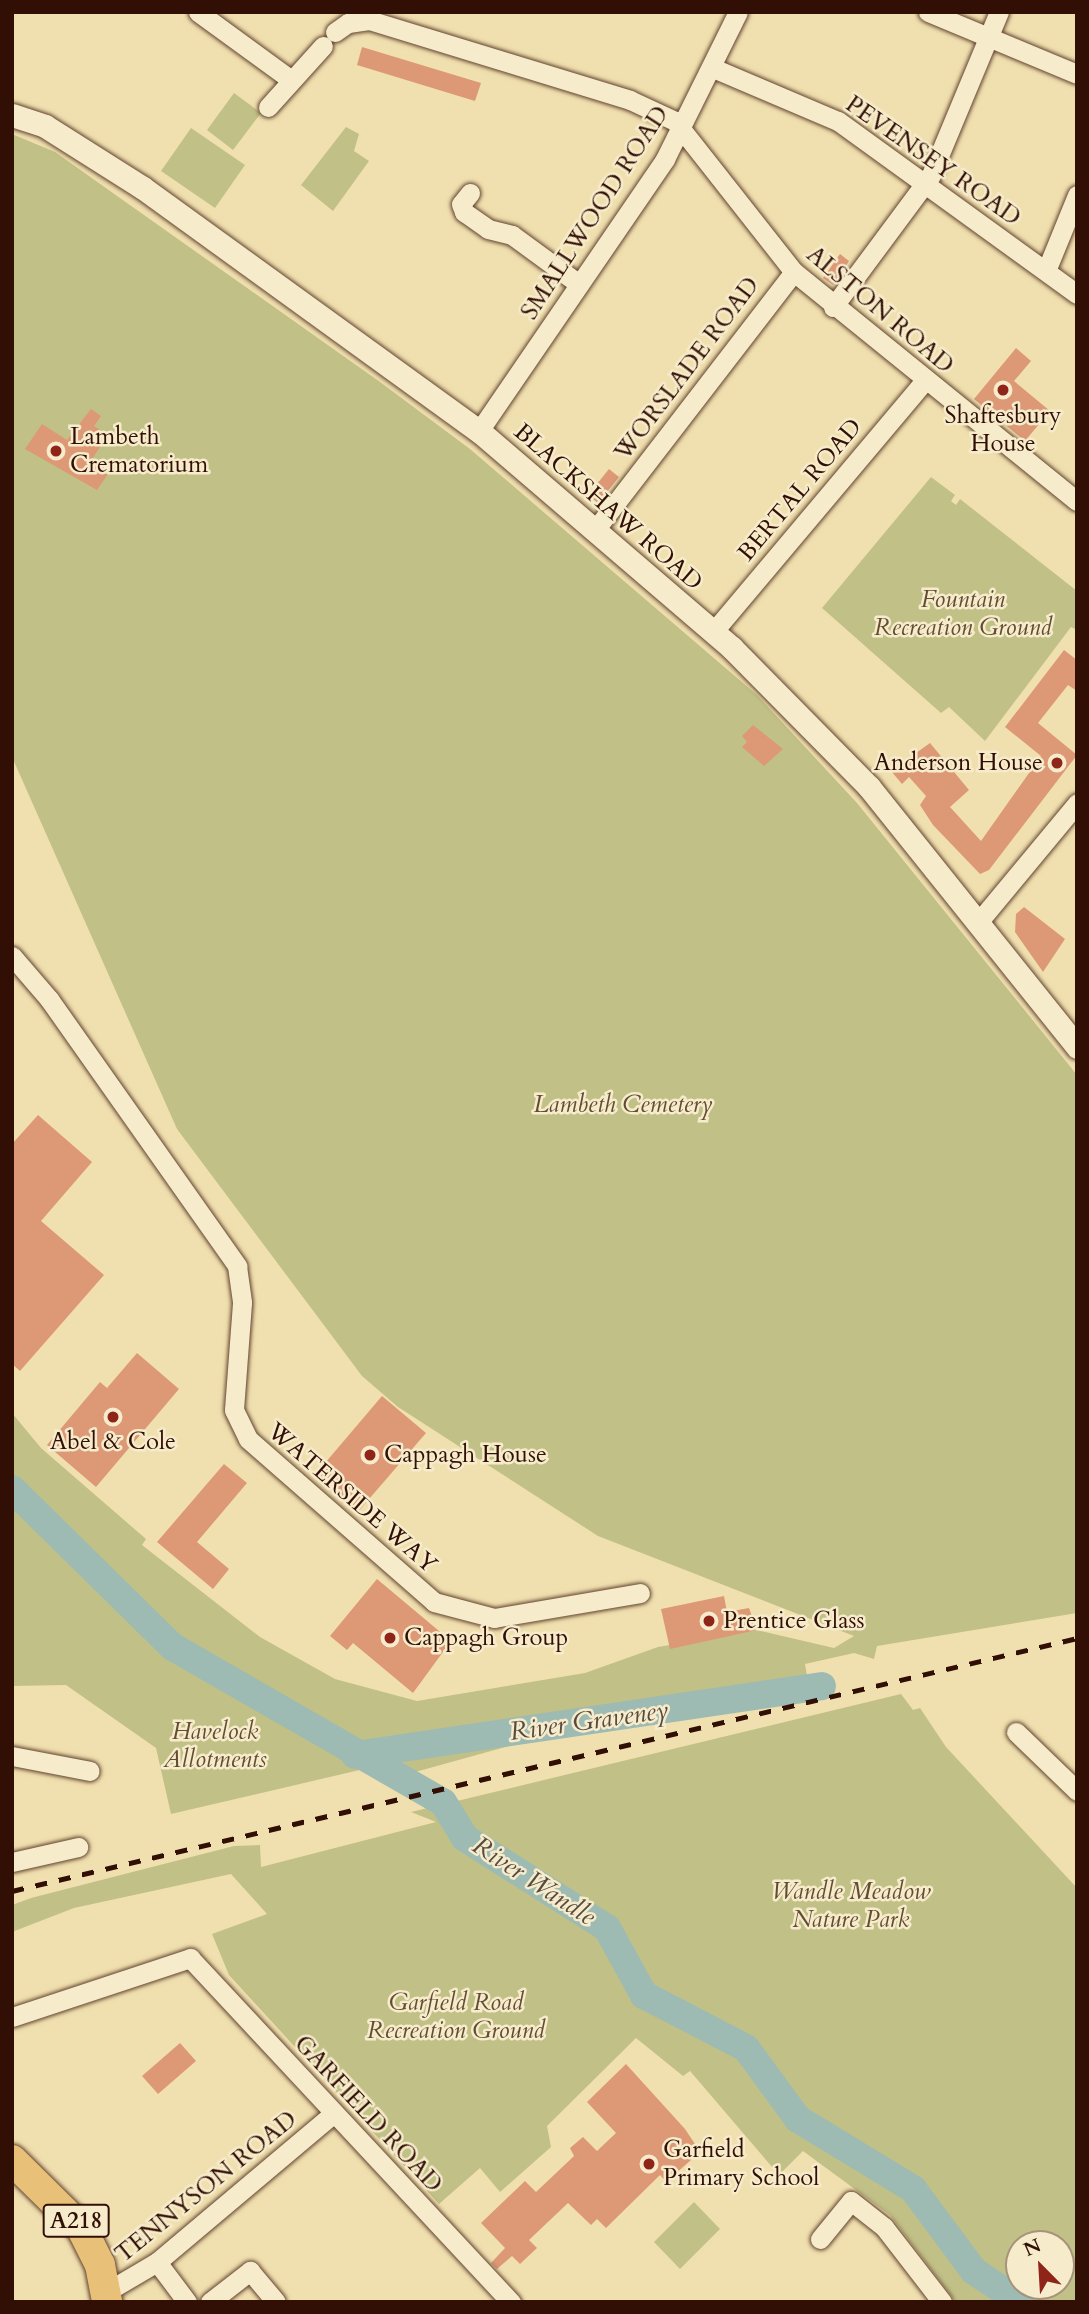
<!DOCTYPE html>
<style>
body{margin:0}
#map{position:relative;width:1089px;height:2314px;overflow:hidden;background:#f1e0af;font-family:Cardo,serif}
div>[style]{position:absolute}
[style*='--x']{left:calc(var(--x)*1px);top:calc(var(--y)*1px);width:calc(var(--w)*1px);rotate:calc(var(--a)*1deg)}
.green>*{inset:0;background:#c1c086}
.river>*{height:28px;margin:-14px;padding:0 14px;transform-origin:14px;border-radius:14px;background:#9dbbb3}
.building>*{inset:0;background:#dd9876}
.roads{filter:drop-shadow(0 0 2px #61432f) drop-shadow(0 0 2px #61432f)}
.minor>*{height:19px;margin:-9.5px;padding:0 9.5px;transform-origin:9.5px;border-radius:9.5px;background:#f6ebcb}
.tertiary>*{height:23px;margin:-11.5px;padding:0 11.5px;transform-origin:11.5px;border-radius:11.5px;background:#f6ebcb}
.primary>*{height:30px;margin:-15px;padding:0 15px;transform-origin:15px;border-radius:15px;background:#e8c078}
.rail>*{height:4.5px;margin-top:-2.25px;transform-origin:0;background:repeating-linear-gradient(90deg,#310f04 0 12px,transparent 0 24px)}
.dots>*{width:19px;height:19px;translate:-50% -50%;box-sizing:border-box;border:4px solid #f6ebcb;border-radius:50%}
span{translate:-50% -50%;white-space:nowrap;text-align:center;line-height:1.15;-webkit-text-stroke:5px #f6ebcb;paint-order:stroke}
.shield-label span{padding:2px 5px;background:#f6ebcb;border:2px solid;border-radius:5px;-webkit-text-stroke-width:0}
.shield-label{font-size:23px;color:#310f04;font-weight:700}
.street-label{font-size:24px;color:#310f04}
.poi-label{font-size:24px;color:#310f04}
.left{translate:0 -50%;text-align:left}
.right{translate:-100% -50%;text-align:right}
.park-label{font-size:24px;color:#634d32;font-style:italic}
.water-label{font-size:26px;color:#574b41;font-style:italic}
.frame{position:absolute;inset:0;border:14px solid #310f04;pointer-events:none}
.north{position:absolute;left:1005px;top:2230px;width:70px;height:70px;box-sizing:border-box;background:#f6ebcb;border:2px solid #a7937b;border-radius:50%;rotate:336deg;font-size:19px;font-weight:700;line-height:28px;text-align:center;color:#310f04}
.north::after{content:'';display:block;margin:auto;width:24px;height:32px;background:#8f2418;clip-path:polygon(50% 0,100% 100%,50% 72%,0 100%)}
</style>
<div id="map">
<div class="green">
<div style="clip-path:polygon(234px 93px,261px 113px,233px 150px,207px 130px)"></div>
<div style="clip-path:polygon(346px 127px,359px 134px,354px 151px,369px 161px,333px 211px,301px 185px)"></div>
<div style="clip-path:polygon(191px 128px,245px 165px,215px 208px,161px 171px)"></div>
<div style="clip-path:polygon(12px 134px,55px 152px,380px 382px,470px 449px,757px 695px,857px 803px,1077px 1075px,1077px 1613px,877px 1646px,874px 1659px,854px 1653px,805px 1664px,808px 1681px,538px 1738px,408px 1774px,364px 1769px,171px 1814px,156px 1748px,66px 1685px,12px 1686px,12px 1413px,41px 1448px,146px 1539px,142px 1545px,260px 1637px,335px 1679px,417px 1701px,585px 1673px,658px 1647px,757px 1630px,834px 1648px,854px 1636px,598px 1536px,398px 1407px,362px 1376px,177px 1129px,12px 757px)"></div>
<div style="clip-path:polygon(931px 477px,955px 495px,951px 501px,956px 505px,960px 499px,1077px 591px,1077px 630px,1071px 627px,985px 741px,949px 707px,941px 713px,822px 608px)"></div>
<div style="clip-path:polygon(evenodd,901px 1694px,913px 1710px,920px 1708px,946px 1747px,1077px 1888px,1077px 2302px,956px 2302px,890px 2215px,803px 2151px,779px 2175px,690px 2071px,683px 2076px,636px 2038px,547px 2126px,551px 2147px,500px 2192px,480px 2168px,439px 2204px,229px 1975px,212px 1934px,267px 1914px,231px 1874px,74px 1908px,12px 1932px,12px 1905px,31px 1898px,234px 1846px,260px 1845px,261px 1867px,436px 1822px,411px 1812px,901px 1694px,1019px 2244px,1061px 2244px,1061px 2286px,1019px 2286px,1019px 2244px)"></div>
<div style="clip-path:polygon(694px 2202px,720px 2229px,680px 2269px,654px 2242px)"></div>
</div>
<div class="river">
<div style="--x:12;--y:1489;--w:226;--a:44.5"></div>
<div style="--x:173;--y:1647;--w:311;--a:29.9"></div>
<div style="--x:443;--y:1802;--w:42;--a:58.6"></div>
<div style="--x:465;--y:1838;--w:168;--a:32.4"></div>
<div style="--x:607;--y:1928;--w:77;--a:61.1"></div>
<div style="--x:644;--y:1995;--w:115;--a:27.5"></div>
<div style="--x:746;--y:2048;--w:88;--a:53.8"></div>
<div style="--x:798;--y:2119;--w:135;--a:31.3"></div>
<div style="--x:913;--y:2189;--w:102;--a:53.4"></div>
<div style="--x:974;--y:2271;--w:55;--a:34"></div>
<div style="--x:355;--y:1755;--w:472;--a:-8.4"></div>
</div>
<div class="building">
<div style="clip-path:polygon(362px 47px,481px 83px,475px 101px,357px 65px)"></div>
<div style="clip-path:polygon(840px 254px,849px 261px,833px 285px,823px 278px)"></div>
<div style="clip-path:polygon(1016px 348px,1031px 361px,1014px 381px,1050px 411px,1025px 441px,974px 399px)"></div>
<div style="clip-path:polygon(91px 409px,101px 416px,94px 426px,108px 435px,92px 459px,110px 471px,97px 490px,25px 449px,42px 424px,67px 440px)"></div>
<div style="clip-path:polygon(609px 469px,619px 477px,598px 503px,588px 495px)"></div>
<div style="clip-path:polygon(1064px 650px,1077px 660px,1077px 691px,1068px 685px,1038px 723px,1077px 755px,989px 870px,980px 874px,933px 825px,920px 805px,926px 796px,909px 777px,902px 784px,891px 771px,930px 743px,969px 790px,950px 807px,981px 841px,1041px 756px,1005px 727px)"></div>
<div style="clip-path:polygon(753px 725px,783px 749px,764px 766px,742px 747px,747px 742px,742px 736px)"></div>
<div style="clip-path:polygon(1024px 907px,1065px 939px,1043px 972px,1015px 932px,1016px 914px)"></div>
<div style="clip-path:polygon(38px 1115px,92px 1162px,41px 1221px,104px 1275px,20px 1371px,12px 1364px,12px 1144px)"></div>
<div style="clip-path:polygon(137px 1353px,179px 1389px,96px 1487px,47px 1445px,100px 1382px,107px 1388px)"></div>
<div style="clip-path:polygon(382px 1396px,426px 1433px,357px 1513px,314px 1476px)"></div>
<div style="clip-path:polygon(224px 1464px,247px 1483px,197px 1542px,229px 1569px,213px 1589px,157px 1542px)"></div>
<div style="clip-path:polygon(377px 1579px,451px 1641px,413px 1693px,353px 1643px,347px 1650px,330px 1636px)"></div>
<div style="clip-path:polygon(724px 1596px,727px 1612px,749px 1608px,757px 1630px,670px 1649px,661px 1609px)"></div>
<div style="clip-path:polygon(180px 2043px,196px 2061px,158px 2094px,142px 2076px)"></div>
<div style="clip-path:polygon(626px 2064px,685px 2129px,695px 2144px,685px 2154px,691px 2160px,666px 2182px,660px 2175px,606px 2228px,597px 2219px,591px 2225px,568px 2203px,529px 2240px,537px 2248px,520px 2264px,512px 2256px,497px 2269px,491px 2263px,505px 2248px,481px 2223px,525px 2181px,536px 2192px,574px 2156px,570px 2148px,583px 2137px,597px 2151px,616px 2133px,587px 2102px)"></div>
</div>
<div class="roads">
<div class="minor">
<div style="--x:198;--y:12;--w:114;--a:36.1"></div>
<div style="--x:928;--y:12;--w:161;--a:22.6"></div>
<div style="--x:335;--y:32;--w:16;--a:-35"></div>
<div style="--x:348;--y:23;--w:21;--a:-8"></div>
<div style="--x:369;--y:20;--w:273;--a:17"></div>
<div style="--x:630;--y:100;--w:50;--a:25"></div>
<div style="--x:675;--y:121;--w:192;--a:51.8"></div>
<div style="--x:794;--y:272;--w:364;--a:39"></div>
<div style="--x:713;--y:68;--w:136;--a:23"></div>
<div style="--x:838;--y:121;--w:295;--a:35.9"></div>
<div style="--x:268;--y:107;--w:82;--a:-48"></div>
<div style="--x:470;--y:193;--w:14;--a:129"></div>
<div style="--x:461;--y:204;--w:9;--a:69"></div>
<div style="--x:464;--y:212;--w:29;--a:35"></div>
<div style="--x:488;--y:229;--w:25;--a:14"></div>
<div style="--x:512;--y:235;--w:83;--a:36.2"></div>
<div style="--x:1046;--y:271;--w:82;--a:-67.8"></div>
<div style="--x:833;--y:307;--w:164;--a:-53.4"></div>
<div style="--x:931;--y:175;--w:177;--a:-67.4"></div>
<div style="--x:479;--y:431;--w:330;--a:-55.6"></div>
<div style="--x:665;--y:159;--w:164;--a:-63.6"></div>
<div style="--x:595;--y:530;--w:326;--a:-52.4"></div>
<div style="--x:713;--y:632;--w:329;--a:-49.9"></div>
<div style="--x:980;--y:920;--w:152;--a:-50.3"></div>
<div style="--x:12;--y:956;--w:57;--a:49.3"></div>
<div style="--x:49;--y:999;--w:327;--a:54.8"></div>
<div style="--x:237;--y:1266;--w:37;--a:82"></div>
<div style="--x:242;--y:1303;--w:107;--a:94.3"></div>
<div style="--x:234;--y:1410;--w:32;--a:64"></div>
<div style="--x:248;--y:1439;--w:247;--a:41.2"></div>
<div style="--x:434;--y:1602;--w:62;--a:14.9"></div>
<div style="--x:494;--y:1618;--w:148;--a:-9.7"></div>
<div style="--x:1016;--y:1732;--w:85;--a:44"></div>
<div style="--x:12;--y:1756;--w:79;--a:10.9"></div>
<div style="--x:12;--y:1862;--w:68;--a:-12.8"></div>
<div style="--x:12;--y:2017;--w:188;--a:-18.3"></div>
<div style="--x:190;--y:1958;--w:471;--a:47"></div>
<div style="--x:820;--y:2239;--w:49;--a:-50.8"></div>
<div style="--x:851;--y:2201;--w:42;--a:38.2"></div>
<div style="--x:884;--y:2227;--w:95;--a:52.3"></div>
<div style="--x:157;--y:2262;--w:50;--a:53.1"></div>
<div style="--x:106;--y:2292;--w:59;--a:-30.5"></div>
<div style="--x:157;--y:2262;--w:231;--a:-40.1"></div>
<div style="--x:210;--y:2302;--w:51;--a:-37.8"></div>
<div style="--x:250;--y:2271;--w:40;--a:50"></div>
</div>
<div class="tertiary">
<div style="--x:12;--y:115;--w:35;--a:18"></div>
<div style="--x:45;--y:126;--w:116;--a:32.3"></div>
<div style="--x:143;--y:188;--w:415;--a:35.9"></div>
<div style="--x:479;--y:431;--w:333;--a:40.6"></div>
<div style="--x:732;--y:648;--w:195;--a:45.4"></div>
<div style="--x:869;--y:787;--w:333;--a:51.3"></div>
</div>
<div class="primary">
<div style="--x:12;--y:2160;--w:98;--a:44.6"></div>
<div style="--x:82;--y:2229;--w:40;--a:63.4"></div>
<div style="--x:100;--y:2265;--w:38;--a:79"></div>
</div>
</div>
<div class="rail">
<div style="--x:12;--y:1891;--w:1095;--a:-13.36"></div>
</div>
<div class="dots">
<div style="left:1003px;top:390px;background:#8f2418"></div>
<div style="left:56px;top:451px;background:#8f2418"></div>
<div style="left:1057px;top:763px;background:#8f2418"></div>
<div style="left:113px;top:1417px;background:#8f2418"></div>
<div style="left:370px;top:1455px;background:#8f2418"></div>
<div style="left:709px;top:1621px;background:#8f2418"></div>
<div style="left:390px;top:1638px;background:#8f2418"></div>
<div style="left:649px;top:2164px;background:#8f2418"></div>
</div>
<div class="shield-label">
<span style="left:76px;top:2221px">A218</span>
</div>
<div class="street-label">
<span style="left:933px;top:161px;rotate:35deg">PEVENSEY ROAD</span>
<span style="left:595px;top:213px;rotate:-57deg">SMALLWOOD ROAD</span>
<span style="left:880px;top:310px;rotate:40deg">ALSTON ROAD</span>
<span style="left:687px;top:369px;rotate:-53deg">WORSLADE ROAD</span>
<span style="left:800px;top:490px;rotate:-50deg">BERTAL ROAD</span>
<span style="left:608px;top:507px;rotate:41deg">BLACKSHAW ROAD</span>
<span style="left:352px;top:1498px;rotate:41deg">WATERSIDE WAY</span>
<span style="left:368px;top:2114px;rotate:47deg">GARFIELD ROAD</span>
<span style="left:206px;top:2187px;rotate:-39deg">TENNYSON ROAD</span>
</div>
<div class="poi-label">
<span style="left:1003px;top:430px">Shaftesbury<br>House</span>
<span class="left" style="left:70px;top:451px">Lambeth<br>Crematorium</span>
<span class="right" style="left:1043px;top:763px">Anderson House</span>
<span style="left:113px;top:1442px">Abel &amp; Cole</span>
<span class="left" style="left:384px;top:1455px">Cappagh House</span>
<span class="left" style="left:723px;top:1621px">Prentice Glass</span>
<span class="left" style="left:404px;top:1638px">Cappagh Group</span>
<span class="left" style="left:663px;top:2164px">Garfield<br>Primary School</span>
</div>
<div class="park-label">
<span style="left:963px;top:614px">Fountain<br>Recreation Ground</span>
<span style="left:623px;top:1105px">Lambeth Cemetery</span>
<span style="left:215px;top:1746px">Havelock<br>Allotments</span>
<span style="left:851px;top:1906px">Wandle Meadow<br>Nature Park</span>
<span style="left:456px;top:2017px">Garfield Road<br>Recreation Ground</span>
</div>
<div class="water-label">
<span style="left:589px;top:1721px;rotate:-8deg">River Graveney</span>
<span style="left:534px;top:1881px;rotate:33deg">River Wandle</span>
</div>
<div class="frame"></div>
<div class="north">N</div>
</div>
